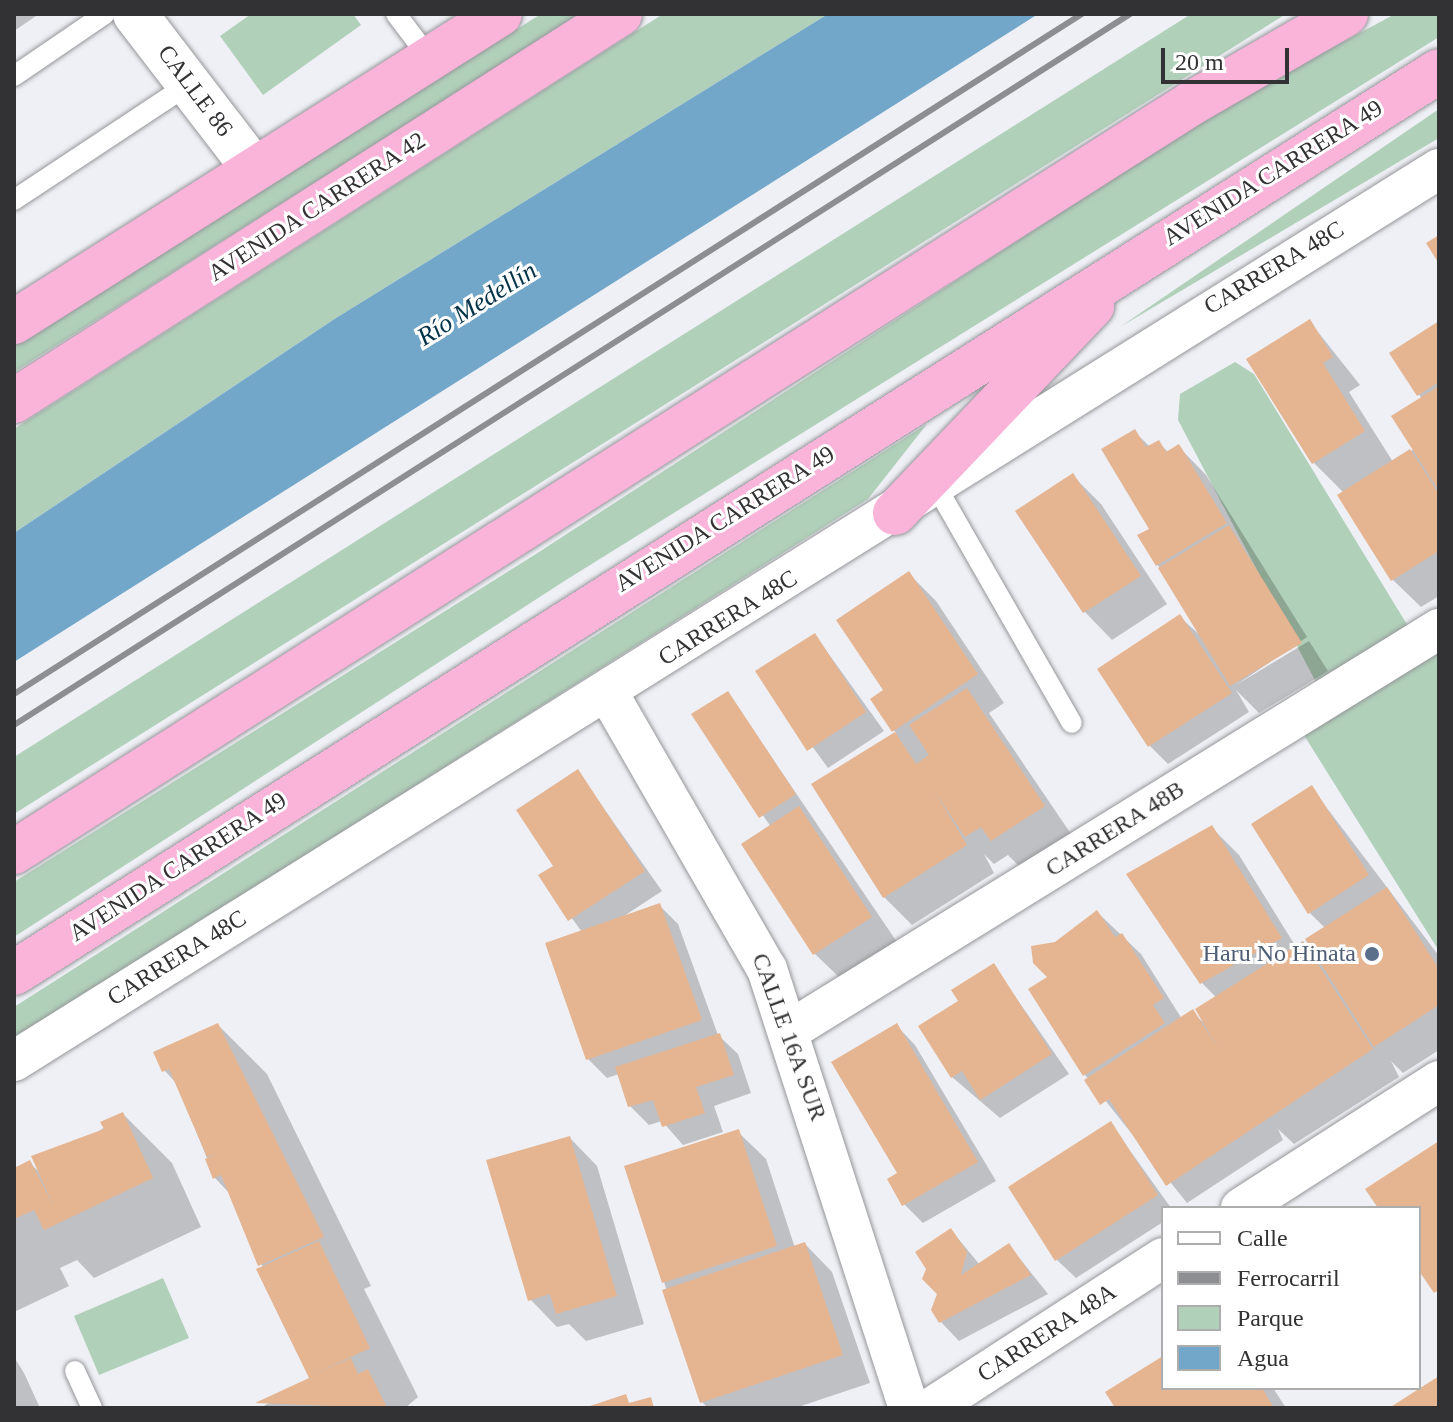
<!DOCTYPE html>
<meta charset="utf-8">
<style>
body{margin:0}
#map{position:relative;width:1453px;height:1422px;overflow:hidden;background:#eff0f5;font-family:Georgia,serif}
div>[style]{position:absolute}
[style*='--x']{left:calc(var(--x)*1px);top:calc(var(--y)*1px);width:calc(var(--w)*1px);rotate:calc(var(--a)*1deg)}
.green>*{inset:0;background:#b1d0ba}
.water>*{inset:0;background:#72a7c9}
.shadow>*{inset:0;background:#0003}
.building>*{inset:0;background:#e5b490}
.roads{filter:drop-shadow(0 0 2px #95969a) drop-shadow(0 0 2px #95969a)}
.service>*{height:20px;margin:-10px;padding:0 10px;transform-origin:10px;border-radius:10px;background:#fff}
.minor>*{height:40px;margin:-20px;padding:0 20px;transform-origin:20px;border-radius:20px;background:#fff}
.tertiary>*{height:44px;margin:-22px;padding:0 22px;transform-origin:22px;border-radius:22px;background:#fff}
.trunk>*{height:44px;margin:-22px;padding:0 22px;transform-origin:22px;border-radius:22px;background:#fab4da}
.rail>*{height:6px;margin:-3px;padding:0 3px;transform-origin:3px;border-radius:3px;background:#8d8e91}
.dots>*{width:22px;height:22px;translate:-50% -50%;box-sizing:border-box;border:4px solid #fff;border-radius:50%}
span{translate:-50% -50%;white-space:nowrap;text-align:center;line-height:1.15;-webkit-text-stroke:6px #fff;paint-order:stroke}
.street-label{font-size:24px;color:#323234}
.service-label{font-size:24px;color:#4e5e75}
.right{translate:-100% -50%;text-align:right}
.water-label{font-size:26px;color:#033249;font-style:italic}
.frame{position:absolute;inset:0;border:16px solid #323234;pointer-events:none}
.legend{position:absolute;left:1161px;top:1206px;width:260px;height:184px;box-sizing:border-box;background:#fff;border:2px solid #adadae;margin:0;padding:10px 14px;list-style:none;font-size:24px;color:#323234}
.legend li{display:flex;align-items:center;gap:16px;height:40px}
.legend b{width:40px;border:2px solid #adadae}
.scale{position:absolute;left:1161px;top:48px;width:128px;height:36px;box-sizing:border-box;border:4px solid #323234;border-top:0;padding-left:10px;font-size:24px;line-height:28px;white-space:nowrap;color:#323234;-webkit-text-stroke:6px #fff;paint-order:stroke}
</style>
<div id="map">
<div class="green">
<div style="clip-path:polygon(251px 14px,353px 14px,361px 25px,263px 95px,220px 36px)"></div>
<div style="clip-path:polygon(541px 14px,582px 14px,14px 372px,14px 344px)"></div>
<div style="clip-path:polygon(663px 14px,828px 14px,336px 318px,14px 533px,14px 429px)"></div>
<div style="clip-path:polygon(1191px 14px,1286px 14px,14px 814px,14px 757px)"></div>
<div style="clip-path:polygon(1395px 14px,1439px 14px,1439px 37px,566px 580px,14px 937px,14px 882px,536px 554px,1223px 107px)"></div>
<div style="clip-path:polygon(1439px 109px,1439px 138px,1120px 327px)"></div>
<div style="clip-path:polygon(1235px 362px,1254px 374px,1422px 649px,1439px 644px,1439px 951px,1302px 732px,1328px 705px,1178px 420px,1180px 394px)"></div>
<div style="clip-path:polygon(927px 424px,868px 499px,14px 1040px,14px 1007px)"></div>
<div style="clip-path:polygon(163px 1278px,189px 1338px,99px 1375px,74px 1316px)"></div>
</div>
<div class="water">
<div style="clip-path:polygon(828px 14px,1038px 14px,14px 662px,14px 533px,336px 318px)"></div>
</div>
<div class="shadow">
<div style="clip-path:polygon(14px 14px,39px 14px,14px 31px)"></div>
<div style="clip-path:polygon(1310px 322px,1360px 385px,1349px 392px,1393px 462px,1414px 449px,1422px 399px,1392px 354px,1439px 323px,1439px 596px,1421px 607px,1393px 580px,1344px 493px,1314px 463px,1249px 360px)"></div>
<div style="clip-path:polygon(1134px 431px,1150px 447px,1158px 442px,1169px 453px,1179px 447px,1206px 475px,1307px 637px,1236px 685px,1309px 641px,1328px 671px,1259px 713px,1236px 690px,1249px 712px,1168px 764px,1149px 745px,1180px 617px,1202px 637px,1140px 536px,1151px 530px)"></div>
<div style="clip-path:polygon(1073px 476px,1101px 504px,1167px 604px,1112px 640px,1085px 612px,1018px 512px)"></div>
<div style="clip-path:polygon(908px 573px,936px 601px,1004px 703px,989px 713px,1071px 834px,1020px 867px,1008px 855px,994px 864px,984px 854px,994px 873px,912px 925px,884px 897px,814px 785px,896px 733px,873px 700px,886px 691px)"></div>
<div style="clip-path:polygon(815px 635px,884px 731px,828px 768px,758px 672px)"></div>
<div style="clip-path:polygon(728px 693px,899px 945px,843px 981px,815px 954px,771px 827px,694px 715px)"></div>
<div style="clip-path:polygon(578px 772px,662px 891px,624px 916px,659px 905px,678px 924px,718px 1035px,738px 1054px,751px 1093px,714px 1106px,723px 1132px,683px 1145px,662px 1121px,649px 1125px,630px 1106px,619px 1074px,607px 1078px,588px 1059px,582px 932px,541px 876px,555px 866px)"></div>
<div style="clip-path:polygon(1311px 787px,1439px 956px,1439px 1050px,1403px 1073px,1391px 1061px,1399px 1077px,1294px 1144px,1278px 1129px,1283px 1140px,1187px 1203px,1085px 1075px,1050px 978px,1056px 944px,1097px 912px,1141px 954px,1182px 1019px,1192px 1012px,1204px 1023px,1217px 998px,1202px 983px,1211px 827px,1239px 855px,1296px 947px,1302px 943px,1317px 958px,1325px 928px,1309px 912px)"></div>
<div style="clip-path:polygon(994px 966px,1069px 1074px,1000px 1118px,952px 1077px,921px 1027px,961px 1001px)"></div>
<div style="clip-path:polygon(218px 1025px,267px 1074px,371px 1286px,364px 1289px,418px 1397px,405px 1408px,260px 1408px,312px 1379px,231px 1195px,215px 1178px,177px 1084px,164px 1070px)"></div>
<div style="clip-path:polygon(897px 1026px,915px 1045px,996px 1181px,923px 1223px,904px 1204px,900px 1174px)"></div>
<div style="clip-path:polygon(123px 1114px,172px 1163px,201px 1227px,94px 1278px,77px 1260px,60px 1268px,69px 1286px,14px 1312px,14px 1169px,30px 1163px,40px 1173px)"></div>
<div style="clip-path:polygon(1111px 1124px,1171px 1208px,1163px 1208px,1163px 1222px,1076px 1278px,1057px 1260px)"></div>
<div style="clip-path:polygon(738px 1132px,766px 1159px,795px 1248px,805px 1244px,832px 1272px,870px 1383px,795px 1408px,708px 1408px,702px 1402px,664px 1282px)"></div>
<div style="clip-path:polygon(570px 1138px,597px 1166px,644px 1324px,586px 1341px,569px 1324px,557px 1327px,530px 1299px)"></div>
<div style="clip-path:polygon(951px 1230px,980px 1265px,1009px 1245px,1048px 1294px,959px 1341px,941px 1322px)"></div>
<div style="clip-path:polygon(14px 1357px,24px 1373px,40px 1408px,14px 1408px)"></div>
<div style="clip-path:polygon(1163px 1358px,1163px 1388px,1273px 1388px,1286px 1408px,1117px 1408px)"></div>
</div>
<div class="building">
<div style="clip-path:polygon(1439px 235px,1439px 264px,1426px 243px)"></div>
<div style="clip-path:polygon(1310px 319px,1333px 357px,1323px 363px,1365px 431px,1312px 464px,1246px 359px)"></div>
<div style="clip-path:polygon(1439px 321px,1439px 382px,1417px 396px,1389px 353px)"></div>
<div style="clip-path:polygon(1439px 386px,1439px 491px,1391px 416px)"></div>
<div style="clip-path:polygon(1135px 429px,1146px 447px,1159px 440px,1166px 452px,1179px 444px,1227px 523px,1156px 566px,1137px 535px,1149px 529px,1101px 449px)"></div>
<div style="clip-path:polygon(1410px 449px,1439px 494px,1439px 551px,1391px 581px,1337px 495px)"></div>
<div style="clip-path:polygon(1073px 473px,1141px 576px,1083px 613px,1015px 511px)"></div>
<div style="clip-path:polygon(1229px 525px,1302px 643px,1230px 686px,1158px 568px)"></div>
<div style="clip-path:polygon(909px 571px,978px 674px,892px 732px,870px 699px,883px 690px,836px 620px)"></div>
<div style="clip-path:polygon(1180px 614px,1232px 693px,1148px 747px,1097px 669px)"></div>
<div style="clip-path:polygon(815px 633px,866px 712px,807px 751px,755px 671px)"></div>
<div style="clip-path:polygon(967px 688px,1045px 806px,991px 841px,981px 827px,965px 837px,933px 789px,967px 845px,883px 898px,811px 784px,895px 732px,916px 764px,929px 755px,909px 725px)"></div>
<div style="clip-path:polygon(728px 691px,796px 794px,759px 818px,691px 714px)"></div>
<div style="clip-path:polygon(578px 769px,645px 871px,568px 921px,538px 875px,553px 866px,516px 810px)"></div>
<div style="clip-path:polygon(1312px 785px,1369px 875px,1308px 914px,1251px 824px)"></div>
<div style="clip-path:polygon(799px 806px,872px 917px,813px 955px,741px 844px)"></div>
<div style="clip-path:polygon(1212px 825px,1282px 938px,1200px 984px,1126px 874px)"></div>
<div style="clip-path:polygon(1387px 887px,1439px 969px,1439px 1005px,1374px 1047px,1305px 939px)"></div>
<div style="clip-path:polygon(660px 903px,702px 1020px,586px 1060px,545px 943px)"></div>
<div style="clip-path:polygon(1097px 910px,1115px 937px,1122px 933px,1164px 998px,1153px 1005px,1165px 1023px,1083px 1076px,1028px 989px,1047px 977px,1033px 963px,1031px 946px,1055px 942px)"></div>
<div style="clip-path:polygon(1303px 941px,1373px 1049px,1166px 1186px,1109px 1099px,1100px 1105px,1084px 1080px,1193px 1009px,1219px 1050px,1195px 1009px)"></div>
<div style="clip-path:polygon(994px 963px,1052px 1054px,980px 1100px,962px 1071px,951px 1078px,918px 1026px,958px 1001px,951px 990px)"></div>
<div style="clip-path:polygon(218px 1023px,324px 1237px,258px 1266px,221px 1175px,213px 1179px,205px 1159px,217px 1153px,207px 1157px,169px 1069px,162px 1072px,153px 1052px)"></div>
<div style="clip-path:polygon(897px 1023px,978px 1162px,902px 1206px,887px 1179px,897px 1173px,831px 1062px)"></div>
<div style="clip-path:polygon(720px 1033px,734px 1075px,696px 1087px,705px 1113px,662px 1127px,653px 1100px,628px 1107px,615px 1067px)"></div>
<div style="clip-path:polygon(123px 1112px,153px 1178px,44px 1230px,34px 1210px,14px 1219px,14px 1168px,30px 1160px,54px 1207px,31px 1156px,104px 1129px,100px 1122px)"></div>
<div style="clip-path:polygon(1111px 1121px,1158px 1195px,1055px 1261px,1008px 1187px)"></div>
<div style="clip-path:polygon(739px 1129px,777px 1246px,662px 1283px,624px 1166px)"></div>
<div style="clip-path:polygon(570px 1136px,617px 1296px,556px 1314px,550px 1294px,528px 1301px,486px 1160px)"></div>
<div style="clip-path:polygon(1439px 1141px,1439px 1290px,1434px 1293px,1419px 1271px,1419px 1208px,1378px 1208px,1365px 1189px)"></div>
<div style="clip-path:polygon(951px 1228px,967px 1252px,961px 1275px,1009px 1243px,1031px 1275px,939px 1323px,931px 1310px,937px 1294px,922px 1279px,926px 1269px,915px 1252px)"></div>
<div style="clip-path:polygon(319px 1241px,370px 1348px,312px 1375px,351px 1358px,358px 1374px,368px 1369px,387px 1408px,255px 1403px,309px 1378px,256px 1269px)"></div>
<div style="clip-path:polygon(805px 1242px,843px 1355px,700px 1403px,662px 1290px)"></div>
<div style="clip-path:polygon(1163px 1356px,1163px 1388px,1262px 1388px,1274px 1408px,1115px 1408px,1105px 1392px)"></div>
<div style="clip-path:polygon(1439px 1376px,1439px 1408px,1389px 1408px)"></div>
<div style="clip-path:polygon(626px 1394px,629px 1403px,651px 1397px,654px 1408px,584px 1408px)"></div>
</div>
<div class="roads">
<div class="service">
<div style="--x:396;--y:14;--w:56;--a:52.9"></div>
<div style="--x:14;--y:76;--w:110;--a:-34.3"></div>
<div style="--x:14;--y:200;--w:210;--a:-33.5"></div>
<div style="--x:936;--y:486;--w:273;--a:60.2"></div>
<div style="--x:75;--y:1371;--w:41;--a:65.3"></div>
</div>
<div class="minor">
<div style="--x:608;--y:693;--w:319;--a:60.1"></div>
<div style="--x:767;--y:969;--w:461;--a:72.1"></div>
<div style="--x:792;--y:1029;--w:761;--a:-31.73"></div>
<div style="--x:14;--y:1061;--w:1681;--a:-32.05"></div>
<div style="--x:1241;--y:1208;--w:235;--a:-32.7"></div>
<div style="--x:931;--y:1408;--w:276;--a:-32.9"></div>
</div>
<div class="tertiary">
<div style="--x:135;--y:14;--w:195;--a:52.5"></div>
</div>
<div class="trunk">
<div style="--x:14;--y:322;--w:575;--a:-32.36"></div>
<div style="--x:14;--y:401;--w:719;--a:-32.56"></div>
<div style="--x:895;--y:513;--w:286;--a:-46.4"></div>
<div style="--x:14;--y:852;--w:1396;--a:-32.45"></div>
<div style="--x:1192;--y:103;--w:178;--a:-30"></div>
<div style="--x:14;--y:973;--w:1686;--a:-32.33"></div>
</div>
</div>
<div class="rail">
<div style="--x:14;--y:694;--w:1266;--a:-32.49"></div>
<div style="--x:14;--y:725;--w:1323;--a:-32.5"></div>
</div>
<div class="dots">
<div style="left:1372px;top:954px;background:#5c6f8a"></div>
</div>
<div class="street-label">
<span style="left:195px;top:91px;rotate:53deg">CALLE 86</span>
<span style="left:1273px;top:173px;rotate:-32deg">AVENIDA CARRERA 49</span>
<span style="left:317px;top:207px;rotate:-33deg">AVENIDA CARRERA 42</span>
<span style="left:1274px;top:268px;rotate:-31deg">CARRERA 48C</span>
<span style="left:725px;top:519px;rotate:-32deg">AVENIDA CARRERA 49</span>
<span style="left:728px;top:618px;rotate:-32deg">CARRERA 48C</span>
<span style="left:1115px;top:829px;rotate:-32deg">CARRERA 48B</span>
<span style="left:178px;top:867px;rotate:-33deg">AVENIDA CARRERA 49</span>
<span style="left:177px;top:958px;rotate:-32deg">CARRERA 48C</span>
<span style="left:789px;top:1037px;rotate:70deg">CALLE 16A SUR</span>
<span style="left:1047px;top:1333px;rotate:-33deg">CARRERA 48A</span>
</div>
<div class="service-label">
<span class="right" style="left:1356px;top:954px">Haru No Hinata</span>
</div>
<div class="water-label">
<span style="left:477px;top:304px;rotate:-32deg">Río Medellín</span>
</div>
<div class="frame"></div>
<ul class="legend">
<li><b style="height:10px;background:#fff"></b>Calle</li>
<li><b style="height:10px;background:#8d8e91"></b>Ferrocarril</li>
<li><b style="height:22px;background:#b1d0ba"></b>Parque</li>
<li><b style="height:22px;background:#72a7c9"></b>Agua</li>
</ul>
<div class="scale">20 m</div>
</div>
